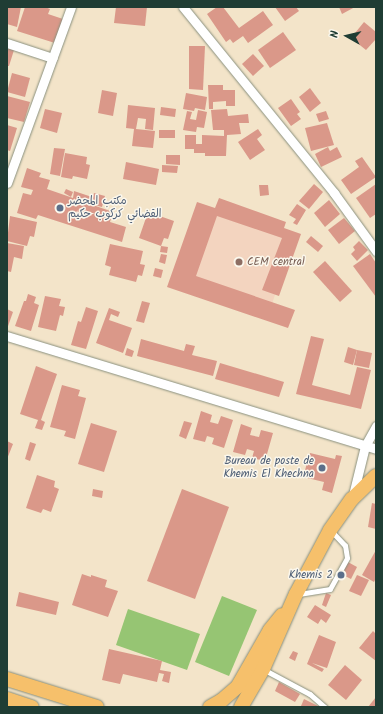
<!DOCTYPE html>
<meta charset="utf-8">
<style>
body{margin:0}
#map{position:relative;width:383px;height:714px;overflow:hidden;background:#f3e4c9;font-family:Kalam,"Playpen Sans Arabic",sans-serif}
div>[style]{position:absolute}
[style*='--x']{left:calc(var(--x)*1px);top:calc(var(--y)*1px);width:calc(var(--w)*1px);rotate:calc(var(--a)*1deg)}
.built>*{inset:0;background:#f3d4bf}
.green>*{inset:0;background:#96c573}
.building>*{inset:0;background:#da9889}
.roads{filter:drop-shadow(0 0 1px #89907e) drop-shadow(0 0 1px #89907e)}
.lane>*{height:4.5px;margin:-2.25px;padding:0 2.25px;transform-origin:2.25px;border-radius:2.25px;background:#fff}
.street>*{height:9px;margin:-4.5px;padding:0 4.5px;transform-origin:4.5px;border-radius:4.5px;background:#fff}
.primary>*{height:14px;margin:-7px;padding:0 7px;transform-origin:7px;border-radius:7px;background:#f6c06b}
.dots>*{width:11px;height:11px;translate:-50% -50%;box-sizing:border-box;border:2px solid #fbf7ec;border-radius:50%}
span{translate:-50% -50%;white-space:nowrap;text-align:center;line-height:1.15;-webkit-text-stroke:3px #fbf7ec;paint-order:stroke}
.service-label{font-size:11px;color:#4e5e75}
.left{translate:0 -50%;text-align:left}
.right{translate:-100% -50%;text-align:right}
.education-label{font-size:11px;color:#785e54}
.frame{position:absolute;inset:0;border:8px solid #1f3d34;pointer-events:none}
.north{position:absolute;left:327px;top:16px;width:40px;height:40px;-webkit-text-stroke:3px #fbf7ec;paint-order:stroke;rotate:278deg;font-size:11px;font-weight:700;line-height:16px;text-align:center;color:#1f3d34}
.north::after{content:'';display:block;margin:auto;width:14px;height:18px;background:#1f3d34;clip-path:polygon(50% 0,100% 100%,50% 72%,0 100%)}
</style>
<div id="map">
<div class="built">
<div style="clip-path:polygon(210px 208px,294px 237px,269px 313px,184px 288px)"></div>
</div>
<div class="green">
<div style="clip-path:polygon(222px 596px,257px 610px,229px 676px,195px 662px)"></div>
<div style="clip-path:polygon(128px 609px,200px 634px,187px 670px,116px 645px)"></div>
</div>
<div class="building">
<div style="clip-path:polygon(7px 7px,21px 7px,17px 27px,7px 24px)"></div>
<div style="clip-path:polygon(25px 7px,45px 7px,50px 9px,48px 14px,66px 20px,58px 44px,17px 31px)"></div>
<div style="clip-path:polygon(116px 7px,147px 7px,145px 26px,114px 23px)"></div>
<div style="clip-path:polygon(217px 7px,223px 7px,239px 28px,263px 11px,273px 25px,248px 43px,243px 36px,233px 43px,230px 39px,226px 42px,207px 14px)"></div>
<div style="clip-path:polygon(275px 7px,296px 7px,299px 11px,285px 21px)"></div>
<div style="clip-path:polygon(339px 7px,355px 7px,342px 14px)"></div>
<div style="clip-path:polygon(364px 22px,376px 32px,376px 39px,366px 50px,351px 38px)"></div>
<div style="clip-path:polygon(283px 32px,296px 50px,270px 68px,258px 50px)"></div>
<div style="clip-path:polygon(189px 46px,205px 46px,203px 90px,189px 89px)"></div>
<div style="clip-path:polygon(7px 48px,14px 50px,9px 66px,7px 66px)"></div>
<div style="clip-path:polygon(253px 54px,264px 66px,253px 76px,242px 64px)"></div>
<div style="clip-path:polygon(12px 73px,30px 78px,25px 97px,7px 92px)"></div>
<div style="clip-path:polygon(208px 85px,223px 85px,223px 90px,235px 90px,235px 106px,226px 106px,226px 101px,213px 102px,213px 109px,209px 109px)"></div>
<div style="clip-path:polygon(310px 88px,321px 103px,310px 112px,299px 97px)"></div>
<div style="clip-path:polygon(102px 90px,117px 93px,113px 116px,98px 113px)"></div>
<div style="clip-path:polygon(186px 93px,207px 97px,205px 110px,195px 108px,194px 111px,183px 109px)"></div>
<div style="clip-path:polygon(7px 96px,30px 102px,24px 122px,7px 118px)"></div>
<div style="clip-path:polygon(291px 99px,300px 112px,297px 114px,301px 119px,291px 126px,278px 108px)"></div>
<div style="clip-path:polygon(128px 105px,155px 108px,153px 130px,145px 129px,146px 119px,138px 118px,136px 129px,155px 131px,153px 148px,132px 146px,134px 129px,126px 128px)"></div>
<div style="clip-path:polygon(161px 107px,176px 109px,175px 117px,160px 115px)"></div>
<div style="clip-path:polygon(45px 109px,62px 113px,57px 133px,40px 128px)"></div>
<div style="clip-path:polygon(227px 109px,228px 116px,248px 114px,249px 123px,239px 123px,241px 134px,227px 135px,226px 156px,205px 156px,205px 153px,194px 153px,194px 149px,185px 149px,185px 135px,196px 135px,196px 144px,202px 144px,202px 135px,224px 136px,224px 130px,213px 130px,211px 110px)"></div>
<div style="clip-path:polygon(198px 110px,207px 112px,204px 128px,197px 127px,196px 132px,183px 130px,187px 111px,192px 112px,190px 119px,196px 120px)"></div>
<div style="clip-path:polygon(326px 111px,329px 119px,319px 122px,316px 114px)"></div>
<div style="clip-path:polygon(327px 123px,334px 145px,311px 151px,305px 128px)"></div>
<div style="clip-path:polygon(7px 125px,17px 128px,10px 151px,7px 150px)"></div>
<div style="clip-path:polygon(258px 129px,262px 135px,257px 139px,265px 150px,250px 160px,238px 142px)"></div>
<div style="clip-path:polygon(159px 130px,175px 130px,175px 138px,159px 138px)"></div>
<div style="clip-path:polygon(328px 147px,330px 151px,337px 147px,342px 157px,321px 167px,315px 154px)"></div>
<div style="clip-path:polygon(54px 148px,65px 149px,60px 176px,50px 174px)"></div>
<div style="clip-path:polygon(65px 153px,87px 157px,86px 164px,90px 165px,87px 179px,73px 176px,72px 179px,61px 177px)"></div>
<div style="clip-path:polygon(166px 155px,180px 155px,180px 165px,166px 164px)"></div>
<div style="clip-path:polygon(362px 157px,376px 177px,351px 194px,341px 180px,359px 167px,355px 161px)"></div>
<div style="clip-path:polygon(126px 162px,159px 169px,156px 185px,123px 179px)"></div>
<div style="clip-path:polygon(162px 165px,178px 166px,177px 173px,162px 172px)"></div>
<div style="clip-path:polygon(27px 168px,41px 173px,39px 177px,50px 180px,47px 189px,73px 198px,74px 191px,92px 197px,90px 204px,113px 212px,110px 222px,126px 227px,122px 242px,38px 215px,36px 219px,17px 213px,23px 193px,31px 195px,33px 190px,21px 187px)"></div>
<div style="clip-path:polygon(314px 184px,323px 192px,309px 209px,299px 201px)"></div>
<div style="clip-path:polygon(376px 184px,376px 214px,370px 218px,356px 198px)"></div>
<div style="clip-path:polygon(259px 185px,268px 185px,269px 195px,260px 196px)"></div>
<div style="clip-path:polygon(66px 189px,73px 192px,71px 197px,64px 193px)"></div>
<div style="clip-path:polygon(94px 193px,105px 196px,102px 207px,91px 204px)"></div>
<div style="clip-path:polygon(219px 198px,286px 222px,284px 228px,301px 234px,279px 296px,262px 290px,282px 238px,217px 216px,196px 276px,295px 310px,288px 328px,167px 287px,197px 202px,215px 208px)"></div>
<div style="clip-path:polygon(329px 200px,340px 214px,325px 227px,314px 213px)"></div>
<div style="clip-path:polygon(297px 204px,306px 210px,297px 225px,293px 223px,296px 219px,289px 215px)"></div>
<div style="clip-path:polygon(148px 212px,174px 221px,168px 239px,164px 238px,161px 246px,168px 247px,167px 253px,160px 252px,161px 246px,139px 238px)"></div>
<div style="clip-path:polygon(10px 216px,37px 222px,34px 237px,30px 236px,27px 246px,7px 241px)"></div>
<div style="clip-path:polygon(344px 218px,355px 231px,339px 244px,328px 230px)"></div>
<div style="clip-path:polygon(311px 236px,323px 246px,318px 252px,306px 242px)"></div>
<div style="clip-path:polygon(359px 241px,368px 250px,357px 261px,351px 254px,355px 250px,353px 247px)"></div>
<div style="clip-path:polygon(7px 243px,24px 246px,22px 259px,14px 257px,11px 272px,7px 271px)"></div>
<div style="clip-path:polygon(110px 244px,143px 251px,140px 264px,145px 265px,142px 276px,138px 275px,136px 282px,109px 275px,111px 267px,105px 265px)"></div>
<div style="clip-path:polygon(161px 254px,167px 255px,165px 264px,159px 262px)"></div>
<div style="clip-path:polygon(370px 254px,376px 263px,376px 297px,353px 266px)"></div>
<div style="clip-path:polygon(325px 261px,352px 291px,340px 302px,313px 272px)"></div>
<div style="clip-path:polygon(155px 268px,163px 270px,161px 278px,153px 276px)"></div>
<div style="clip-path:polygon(28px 294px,36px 297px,34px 303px,39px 305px,31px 331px,15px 326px,24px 301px,26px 301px)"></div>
<div style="clip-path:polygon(45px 296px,61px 299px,59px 306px,65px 307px,63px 316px,60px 315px,56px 331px,38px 327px)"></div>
<div style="clip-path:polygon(142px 301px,150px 303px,144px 323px,136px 321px)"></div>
<div style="clip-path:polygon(86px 307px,98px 311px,86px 349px,71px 345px,78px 321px,81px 322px)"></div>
<div style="clip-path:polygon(109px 308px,120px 312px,118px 317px,111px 314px,109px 320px,132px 328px,123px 353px,96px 343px)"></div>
<div style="clip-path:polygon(7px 309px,13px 312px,7px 329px)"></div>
<div style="clip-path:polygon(311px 336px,324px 339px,312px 385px,350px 395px,357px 367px,371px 370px,361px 409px,296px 394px)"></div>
<div style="clip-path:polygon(141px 339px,184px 351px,186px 344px,195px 346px,192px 355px,217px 361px,213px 376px,137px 356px)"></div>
<div style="clip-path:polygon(348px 347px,357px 350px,353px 365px,344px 362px)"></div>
<div style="clip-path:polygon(127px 348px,134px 351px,132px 357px,125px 355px)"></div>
<div style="clip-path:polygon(357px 350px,372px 353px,369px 368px,354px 365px)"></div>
<div style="clip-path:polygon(220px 363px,284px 382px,279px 397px,215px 379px)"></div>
<div style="clip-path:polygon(36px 366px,57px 374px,41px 420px,45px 422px,42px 430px,35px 428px,38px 420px,20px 414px)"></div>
<div style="clip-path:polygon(62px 385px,80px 390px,78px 396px,86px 398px,75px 439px,64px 436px,66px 431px,50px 427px)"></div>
<div style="clip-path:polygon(201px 411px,212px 415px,210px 422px,218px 424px,221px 416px,233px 420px,224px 448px,212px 444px,214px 438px,207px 436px,205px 442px,193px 439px)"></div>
<div style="clip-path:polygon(184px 421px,192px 423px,186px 439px,179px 436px)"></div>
<div style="clip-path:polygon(91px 423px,117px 431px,104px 472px,78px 464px)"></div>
<div style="clip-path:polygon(241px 424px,252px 428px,250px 435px,259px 437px,261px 430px,273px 433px,265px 461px,252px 458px,254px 451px,247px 449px,245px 455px,233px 452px)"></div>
<div style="clip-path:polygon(7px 441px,13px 444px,7px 459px)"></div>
<div style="clip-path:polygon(30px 442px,36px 444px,30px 461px,25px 459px)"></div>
<div style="clip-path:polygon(310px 453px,335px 459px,336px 455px,342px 456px,332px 493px,322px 490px,324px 482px,303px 477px)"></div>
<div style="clip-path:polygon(37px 475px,55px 481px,54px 487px,59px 489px,51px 512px,43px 509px,41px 513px,26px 508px)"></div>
<div style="clip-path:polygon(93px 489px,103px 491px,102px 498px,92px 496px)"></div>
<div style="clip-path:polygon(182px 489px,229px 507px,195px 599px,147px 581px)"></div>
<div style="clip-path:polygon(372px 503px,376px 504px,376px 529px,368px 527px)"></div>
<div style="clip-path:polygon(376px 550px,376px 578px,374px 582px,362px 575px)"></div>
<div style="clip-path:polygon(346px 561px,357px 567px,351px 579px,339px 573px)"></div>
<div style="clip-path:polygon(82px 574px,91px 577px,91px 575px,107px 580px,105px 587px,118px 591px,108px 617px,72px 605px)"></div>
<div style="clip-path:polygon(357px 575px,369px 580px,361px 596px,349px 591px)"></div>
<div style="clip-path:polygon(19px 592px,59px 602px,56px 615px,16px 606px)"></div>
<div style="clip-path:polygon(326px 593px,331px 595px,326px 607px,322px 605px)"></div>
<div style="clip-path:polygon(315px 605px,331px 615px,326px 623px,321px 619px,318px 624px,307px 617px)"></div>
<div style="clip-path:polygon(373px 631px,376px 634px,376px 661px,359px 648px)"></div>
<div style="clip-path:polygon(319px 635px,336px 642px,327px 668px,312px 663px,324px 669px,322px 672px,307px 664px)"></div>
<div style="clip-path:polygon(109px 649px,162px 661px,160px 670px,171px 672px,169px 683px,162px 681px,164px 674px,159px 673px,157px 682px,123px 674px,120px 684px,102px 680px)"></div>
<div style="clip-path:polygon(293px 651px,298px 653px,295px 661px,289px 658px)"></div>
<div style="clip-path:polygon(345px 665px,362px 680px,346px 700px,328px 685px)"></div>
<div style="clip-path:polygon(279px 682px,300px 694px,295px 702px,275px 691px)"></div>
<div style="clip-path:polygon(376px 697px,376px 707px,368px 707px)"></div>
<div style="clip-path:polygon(304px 699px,320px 707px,303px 707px,301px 706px)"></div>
</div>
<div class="roads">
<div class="lane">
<div style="--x:299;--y:594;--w:31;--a:-9"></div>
<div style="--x:330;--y:589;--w:35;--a:-61"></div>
<div style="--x:347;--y:558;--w:12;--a:-99"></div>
<div style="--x:345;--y:546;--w:21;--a:-133"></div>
<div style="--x:265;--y:670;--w:51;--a:28.1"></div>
<div style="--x:310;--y:694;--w:20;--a:41"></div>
</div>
<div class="street">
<div style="--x:183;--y:7;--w:240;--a:50.9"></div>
<div style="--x:334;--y:193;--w:72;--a:54.1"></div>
<div style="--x:7;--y:43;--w:48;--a:18.1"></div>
<div style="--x:7;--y:183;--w:187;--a:-70"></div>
<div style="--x:7;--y:336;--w:386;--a:17"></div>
<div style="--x:352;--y:499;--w:55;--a:-76.2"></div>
<div style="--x:365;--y:446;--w:23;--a:-61"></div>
</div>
<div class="primary">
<div style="--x:7;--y:679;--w:94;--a:17.3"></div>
<div style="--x:7;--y:699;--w:26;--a:18"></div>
<div style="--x:210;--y:707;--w:13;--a:-29"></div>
<div style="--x:221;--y:701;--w:23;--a:-41"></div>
<div style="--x:238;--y:686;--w:64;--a:-60.3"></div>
<div style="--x:270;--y:630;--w:19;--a:-51"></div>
<div style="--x:241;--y:707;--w:44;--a:-59.9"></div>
<div style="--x:263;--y:669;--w:82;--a:-66.3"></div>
<div style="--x:296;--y:594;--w:72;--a:-62"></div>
<div style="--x:330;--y:530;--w:38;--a:-55"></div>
<div style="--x:352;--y:499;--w:33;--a:-44"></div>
</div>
</div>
<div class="dots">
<div style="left:60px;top:208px;background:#5c6f8a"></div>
<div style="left:239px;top:262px;background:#8d6e63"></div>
<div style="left:322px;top:468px;background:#5c6f8a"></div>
<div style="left:341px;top:575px;background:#5c6f8a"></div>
</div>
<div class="service-label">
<span class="left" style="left:68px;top:208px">مكتب المحضر<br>القضائي كركوب حكيم</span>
<span class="right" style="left:314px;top:468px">Bureau de poste de<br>Khemis El Khechna</span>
<span class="right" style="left:333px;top:575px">Khemis 2</span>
</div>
<div class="education-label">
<span class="left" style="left:247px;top:262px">CEM central</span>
</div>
<div class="frame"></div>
<div class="north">N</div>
</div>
